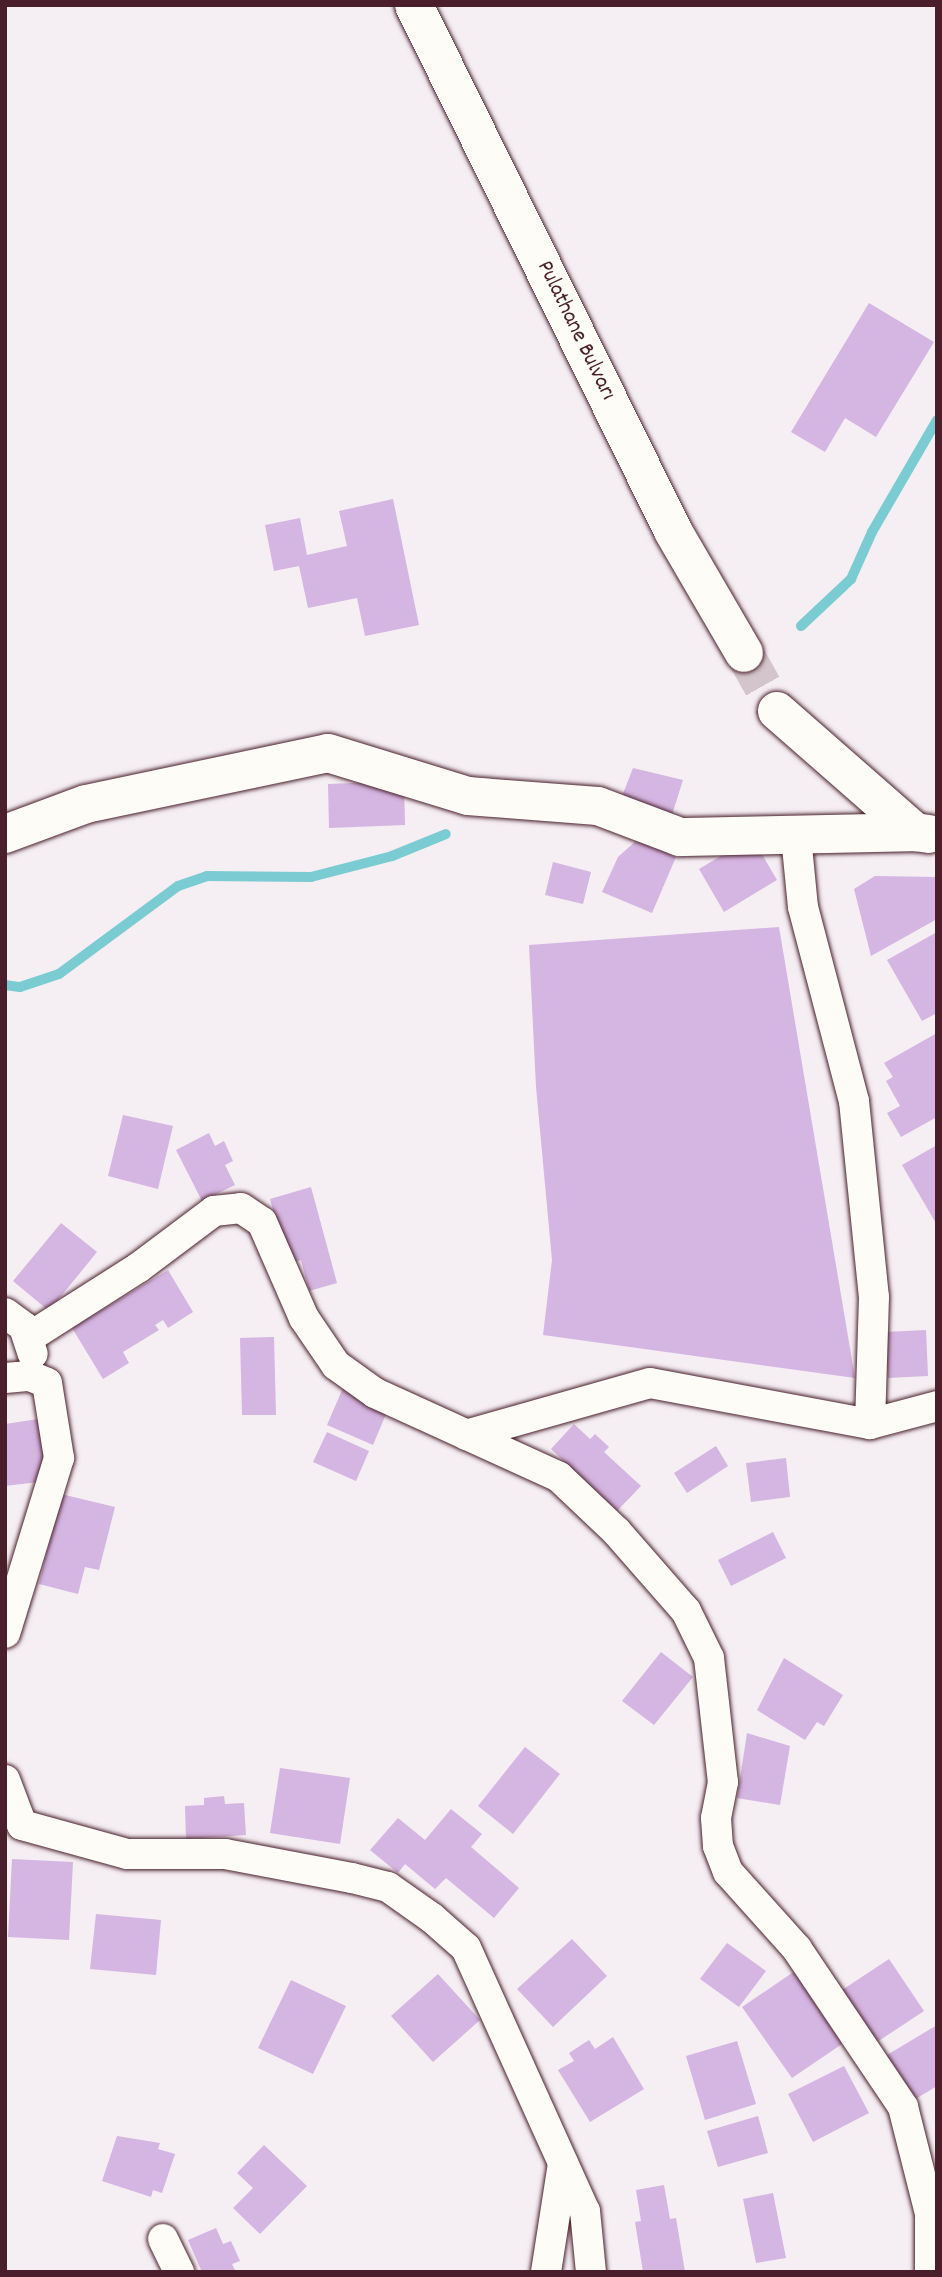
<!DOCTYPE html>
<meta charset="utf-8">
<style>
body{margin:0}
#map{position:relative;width:942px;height:2277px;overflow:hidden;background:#f5eef3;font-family:Dekko,sans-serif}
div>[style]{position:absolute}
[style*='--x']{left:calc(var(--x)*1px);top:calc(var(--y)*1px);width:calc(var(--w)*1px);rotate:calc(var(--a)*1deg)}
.stream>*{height:10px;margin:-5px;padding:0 5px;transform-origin:5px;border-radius:5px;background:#7bccd2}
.building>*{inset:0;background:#d5b5e1}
.secondary-tunnel>*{height:38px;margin-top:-19px;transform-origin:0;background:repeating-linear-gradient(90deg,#d3c5cb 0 38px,transparent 0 57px)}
.roads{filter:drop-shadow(0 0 2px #4a1f2b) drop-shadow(0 0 2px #4a1f2b)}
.street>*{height:30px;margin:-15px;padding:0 15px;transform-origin:15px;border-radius:15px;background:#fdfcf7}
.secondary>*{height:38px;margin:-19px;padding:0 19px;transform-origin:19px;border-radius:19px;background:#fdfcf7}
span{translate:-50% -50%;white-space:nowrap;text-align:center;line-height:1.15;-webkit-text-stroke:5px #fdfcf7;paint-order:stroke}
.street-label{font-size:23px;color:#4a1f2b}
.frame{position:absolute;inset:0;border:7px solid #4a1f2b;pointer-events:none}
</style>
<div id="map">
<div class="stream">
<div style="--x:801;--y:626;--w:69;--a:-43.2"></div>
<div style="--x:851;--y:579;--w:51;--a:-65.9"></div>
<div style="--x:872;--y:532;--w:129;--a:-59.9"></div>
<div style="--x:5;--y:985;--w:15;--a:8"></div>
<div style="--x:20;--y:987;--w:41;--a:-18.4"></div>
<div style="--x:59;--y:974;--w:148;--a:-36.5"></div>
<div style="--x:178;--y:886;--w:31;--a:-19"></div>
<div style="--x:207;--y:876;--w:104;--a:0.6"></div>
<div style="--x:311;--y:877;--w:84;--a:-14.5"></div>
<div style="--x:392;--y:856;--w:58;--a:-22.2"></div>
</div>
<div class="building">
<div style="clip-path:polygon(869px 303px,934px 342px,876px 437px,845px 418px,825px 452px,791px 432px)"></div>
<div style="clip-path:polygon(393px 499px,419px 625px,365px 636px,357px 598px,308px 608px,299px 566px,274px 571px,265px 525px,300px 518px,307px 555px,347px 546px,339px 511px)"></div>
<div style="clip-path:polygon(633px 768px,683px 780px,671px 818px,619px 804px)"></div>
<div style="clip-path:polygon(404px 781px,405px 825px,329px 828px,328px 784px)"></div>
<div style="clip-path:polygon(637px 840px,676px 857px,652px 913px,602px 892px,618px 857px)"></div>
<div style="clip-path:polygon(756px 844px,777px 880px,724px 912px,699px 869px,736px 847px)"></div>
<div style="clip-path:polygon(553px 862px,591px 872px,583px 904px,545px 895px)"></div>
<div style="clip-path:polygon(875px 876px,937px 877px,937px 919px,871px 956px,854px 889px)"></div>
<div style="clip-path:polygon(779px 927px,855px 1378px,543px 1335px,552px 1260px,536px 1087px,529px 945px)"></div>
<div style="clip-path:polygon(937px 932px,937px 1013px,922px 1021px,887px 960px)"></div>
<div style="clip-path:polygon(937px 1033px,937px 1117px,901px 1137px,887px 1113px,900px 1106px,886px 1081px,893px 1077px,884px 1063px)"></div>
<div style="clip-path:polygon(123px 1115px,173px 1126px,158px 1189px,108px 1176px)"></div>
<div style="clip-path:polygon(209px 1133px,215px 1146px,224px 1141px,233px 1161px,225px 1165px,235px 1185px,202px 1201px,176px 1150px)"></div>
<div style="clip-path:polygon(937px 1145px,937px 1225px,902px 1165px)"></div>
<div style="clip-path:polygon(311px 1187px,337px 1283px,309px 1291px,301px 1260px,288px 1264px,270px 1199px)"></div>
<div style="clip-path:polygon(61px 1223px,97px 1252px,49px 1311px,13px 1281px)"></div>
<div style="clip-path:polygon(168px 1270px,193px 1312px,168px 1328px,163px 1320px,155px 1325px,159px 1330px,123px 1352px,129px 1363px,103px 1379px,72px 1328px)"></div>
<div style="clip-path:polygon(926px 1330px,928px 1376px,888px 1378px,885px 1332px)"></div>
<div style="clip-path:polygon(274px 1337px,276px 1415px,242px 1415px,240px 1338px)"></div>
<div style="clip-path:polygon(343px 1388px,389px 1407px,373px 1445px,327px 1425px)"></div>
<div style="clip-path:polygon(45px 1418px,47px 1481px,5px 1486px,5px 1424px)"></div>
<div style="clip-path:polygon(574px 1424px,590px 1439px,595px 1434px,609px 1447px,604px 1452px,641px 1486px,617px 1511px,551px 1449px)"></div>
<div style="clip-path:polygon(327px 1432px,369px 1451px,356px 1481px,313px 1462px)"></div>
<div style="clip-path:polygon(716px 1446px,728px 1466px,687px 1493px,674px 1473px)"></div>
<div style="clip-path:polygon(786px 1458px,790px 1497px,751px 1502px,746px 1463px)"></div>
<div style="clip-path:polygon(61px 1494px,115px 1507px,99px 1570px,85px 1567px,78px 1594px,39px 1584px)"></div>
<div style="clip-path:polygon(773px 1532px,786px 1558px,731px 1586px,718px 1560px)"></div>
<div style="clip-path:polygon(661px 1652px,693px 1677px,654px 1725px,622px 1701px)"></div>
<div style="clip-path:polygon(784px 1658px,843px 1695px,824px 1726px,817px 1722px,805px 1740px,757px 1710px)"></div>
<div style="clip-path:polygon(747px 1733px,790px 1746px,780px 1805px,737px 1798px)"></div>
<div style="clip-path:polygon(525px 1747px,560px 1774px,513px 1834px,478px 1806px)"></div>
<div style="clip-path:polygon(280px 1768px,350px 1778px,340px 1844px,270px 1833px)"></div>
<div style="clip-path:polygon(224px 1796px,225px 1804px,244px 1803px,246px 1835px,186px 1839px,185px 1806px,204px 1805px,204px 1798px)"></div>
<div style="clip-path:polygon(451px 1809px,482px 1834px,471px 1847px,519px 1888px,494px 1918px,446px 1878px,435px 1889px,405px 1864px,398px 1873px,370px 1850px,398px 1818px,425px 1840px)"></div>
<div style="clip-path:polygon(12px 1859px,73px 1862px,69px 1940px,8px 1937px)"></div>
<div style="clip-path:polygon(96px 1914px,161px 1920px,156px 1975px,90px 1969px)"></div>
<div style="clip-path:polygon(572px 1939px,607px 1976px,553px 2027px,517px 1989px)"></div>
<div style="clip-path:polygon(727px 1943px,766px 1971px,739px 2007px,700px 1979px)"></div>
<div style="clip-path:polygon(889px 1959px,924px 2011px,871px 2046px,836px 1994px)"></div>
<div style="clip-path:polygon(795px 1971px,845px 2042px,792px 2078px,742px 2007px)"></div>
<div style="clip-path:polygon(438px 1974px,480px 2020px,433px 2062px,391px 2016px)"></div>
<div style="clip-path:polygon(291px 1980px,346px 2006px,313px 2074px,258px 2048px)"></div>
<div style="clip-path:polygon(937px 2025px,937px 2086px,909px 2103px,882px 2058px)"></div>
<div style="clip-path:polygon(613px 2037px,644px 2089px,590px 2122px,558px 2070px,574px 2061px,569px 2053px,589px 2040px,595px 2049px)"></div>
<div style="clip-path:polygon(737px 2041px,756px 2104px,705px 2120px,686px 2056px)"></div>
<div style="clip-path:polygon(844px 2066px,869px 2113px,813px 2142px,788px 2094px)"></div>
<div style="clip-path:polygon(758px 2116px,768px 2153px,718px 2167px,707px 2131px)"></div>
<div style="clip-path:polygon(117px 2136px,160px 2143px,158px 2149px,175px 2154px,162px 2193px,153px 2190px,151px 2197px,102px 2181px)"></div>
<div style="clip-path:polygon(264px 2145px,307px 2186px,260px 2234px,233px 2208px,253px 2188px,237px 2173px)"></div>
<div style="clip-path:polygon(664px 2185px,670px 2219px,676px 2218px,685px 2272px,643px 2272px,635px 2222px,641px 2221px,636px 2190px)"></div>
<div style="clip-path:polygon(773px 2193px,786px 2258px,756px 2263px,743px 2199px)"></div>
<div style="clip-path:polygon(216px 2228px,223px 2244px,231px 2241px,240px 2261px,232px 2264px,236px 2272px,202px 2272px,188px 2240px)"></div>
</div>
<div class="secondary-tunnel">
<div style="--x:744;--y:653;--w:67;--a:60.4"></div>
</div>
<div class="roads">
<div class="street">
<div style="--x:796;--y:836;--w:71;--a:84.4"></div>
<div style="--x:803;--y:907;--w:201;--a:75.3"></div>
<div style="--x:854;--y:1101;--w:197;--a:84.2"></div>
<div style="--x:874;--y:1297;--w:127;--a:91.8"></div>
<div style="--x:5;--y:1313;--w:24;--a:36"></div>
<div style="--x:24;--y:1327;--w:28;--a:72"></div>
<div style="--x:28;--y:1338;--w:130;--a:-32.5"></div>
<div style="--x:138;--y:1268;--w:95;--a:-36.9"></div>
<div style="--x:214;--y:1211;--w:27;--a:-6"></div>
<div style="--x:241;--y:1208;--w:25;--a:34"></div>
<div style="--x:262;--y:1222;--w:105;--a:66.4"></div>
<div style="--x:304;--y:1318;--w:57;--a:55.8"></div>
<div style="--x:336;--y:1365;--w:48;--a:35.7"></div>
<div style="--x:375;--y:1393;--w:202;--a:24.5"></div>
<div style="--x:559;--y:1477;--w:79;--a:43.5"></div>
<div style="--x:616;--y:1531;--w:106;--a:48.8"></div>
<div style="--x:686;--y:1611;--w:52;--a:63.9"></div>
<div style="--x:709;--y:1658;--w:125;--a:83.6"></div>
<div style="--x:723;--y:1782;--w:37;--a:101"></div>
<div style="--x:716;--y:1818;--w:28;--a:86"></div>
<div style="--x:718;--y:1846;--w:28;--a:69"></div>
<div style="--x:728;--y:1872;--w:103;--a:48.1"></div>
<div style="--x:797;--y:1949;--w:190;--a:56.1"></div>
<div style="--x:903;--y:2107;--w:110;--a:75.8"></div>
<div style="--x:930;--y:2214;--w:58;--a:90"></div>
<div style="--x:5;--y:1378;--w:25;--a:-5"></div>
<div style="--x:30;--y:1376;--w:18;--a:22"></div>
<div style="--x:47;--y:1383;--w:76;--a:80.9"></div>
<div style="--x:59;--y:1458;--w:183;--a:107.1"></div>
<div style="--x:466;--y:1435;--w:191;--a:-15.8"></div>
<div style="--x:650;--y:1383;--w:224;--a:10.6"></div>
<div style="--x:870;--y:1424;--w:69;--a:-15"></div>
<div style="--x:5;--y:1780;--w:48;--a:69.3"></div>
<div style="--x:22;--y:1825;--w:109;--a:15.4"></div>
<div style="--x:127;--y:1854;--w:98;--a:0"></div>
<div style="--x:225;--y:1854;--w:129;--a:10.7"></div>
<div style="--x:352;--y:1878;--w:37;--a:14"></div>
<div style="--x:388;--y:1887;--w:54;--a:35.2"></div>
<div style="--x:432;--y:1918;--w:45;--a:41.4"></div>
<div style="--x:466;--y:1948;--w:289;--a:65.7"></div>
<div style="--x:585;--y:2211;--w:61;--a:84.4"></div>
<div style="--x:163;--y:2239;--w:37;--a:64"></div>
<div style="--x:546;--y:2272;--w:110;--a:-81.1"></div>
</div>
<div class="secondary">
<div style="--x:414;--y:5;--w:586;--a:63.78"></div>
<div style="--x:673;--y:531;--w:141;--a:59.8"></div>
<div style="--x:777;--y:711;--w:184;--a:41.2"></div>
<div style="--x:915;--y:832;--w:14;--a:8"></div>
<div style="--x:5;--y:834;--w:86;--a:-20.3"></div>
<div style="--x:86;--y:804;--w:247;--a:-11.9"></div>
<div style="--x:328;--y:753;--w:146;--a:17.1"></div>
<div style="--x:468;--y:796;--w:130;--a:4.4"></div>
<div style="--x:598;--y:806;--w:88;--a:20.7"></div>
<div style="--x:680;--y:837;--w:235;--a:-1.2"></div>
</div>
</div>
<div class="street-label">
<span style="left:575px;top:331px;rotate:64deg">Pulathane Bulvarı</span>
</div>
<div class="frame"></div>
</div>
